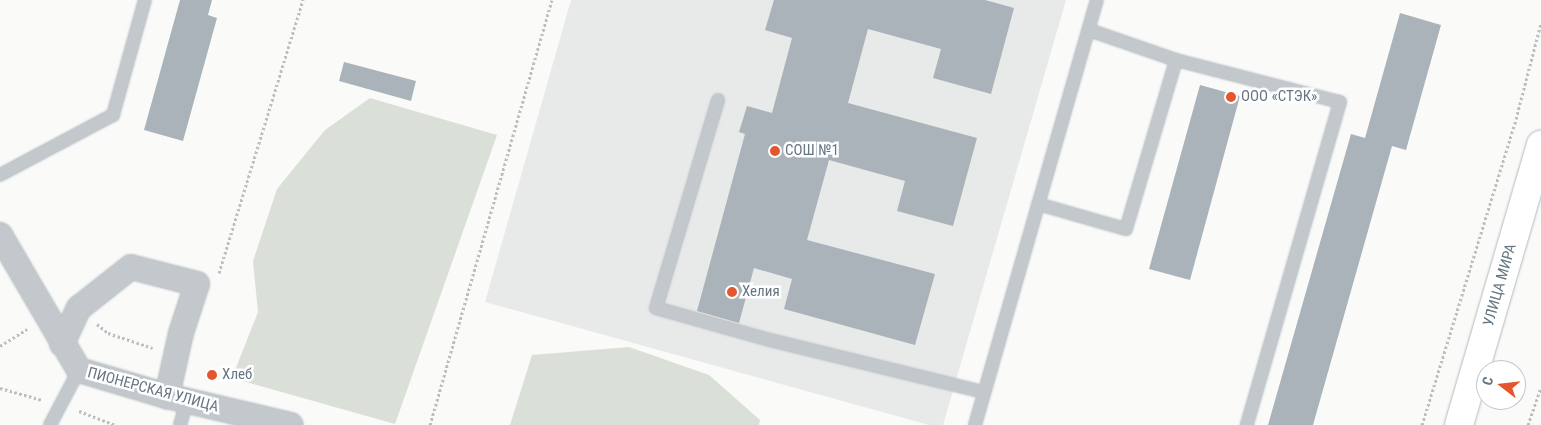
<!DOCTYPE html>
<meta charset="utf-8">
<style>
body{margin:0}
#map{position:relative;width:1541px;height:425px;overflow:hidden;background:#fafaf8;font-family:"Roboto Condensed",sans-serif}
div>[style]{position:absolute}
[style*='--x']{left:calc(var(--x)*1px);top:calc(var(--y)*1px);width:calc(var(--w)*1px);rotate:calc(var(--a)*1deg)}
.built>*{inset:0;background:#e8e9e9}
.green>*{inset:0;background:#dadfd7}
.building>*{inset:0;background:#aab3b9}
.path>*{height:3px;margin-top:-1.5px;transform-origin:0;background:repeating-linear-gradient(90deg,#bbbfc2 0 2.5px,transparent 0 5px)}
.roads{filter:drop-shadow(0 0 1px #b3babf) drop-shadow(0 0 1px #b3babf)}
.service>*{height:12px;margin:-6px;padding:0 6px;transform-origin:6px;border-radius:6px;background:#c3c8cc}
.minor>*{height:24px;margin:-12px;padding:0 12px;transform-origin:12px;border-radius:12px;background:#c3c8cc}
.secondary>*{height:28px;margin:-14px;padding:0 14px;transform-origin:14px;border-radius:14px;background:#fff}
.dots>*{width:14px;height:14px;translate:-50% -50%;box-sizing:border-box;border:2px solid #fff;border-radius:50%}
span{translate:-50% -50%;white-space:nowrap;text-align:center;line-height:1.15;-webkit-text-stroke:5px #fff;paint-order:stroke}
.poi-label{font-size:15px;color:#657683}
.left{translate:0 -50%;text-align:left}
.street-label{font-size:15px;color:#657683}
.north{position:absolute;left:1476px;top:360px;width:50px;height:50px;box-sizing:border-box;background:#fff;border:1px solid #c1c8cd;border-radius:50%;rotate:286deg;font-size:14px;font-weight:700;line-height:20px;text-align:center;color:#657683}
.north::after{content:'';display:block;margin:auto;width:18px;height:22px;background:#e4572e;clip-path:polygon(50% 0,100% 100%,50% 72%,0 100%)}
</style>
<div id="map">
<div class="built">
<div style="clip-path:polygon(571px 0,1066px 0,943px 425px,929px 425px,485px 302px)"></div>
</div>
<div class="green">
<div style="clip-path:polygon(370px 98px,497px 135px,395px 424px,232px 378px,258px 312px,253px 261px,277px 189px,325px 130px)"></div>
<div style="clip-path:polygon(629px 347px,709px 375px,760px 420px,759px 425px,510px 425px,532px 355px)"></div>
</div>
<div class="building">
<div style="clip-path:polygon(180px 0,212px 0,208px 15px,217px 18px,183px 141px,144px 130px)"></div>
<div style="clip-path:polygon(774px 0,985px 0,1014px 8px,991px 94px,933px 78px,941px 49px,868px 29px,848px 103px,977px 138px,953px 226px,897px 211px,905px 181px,829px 160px,807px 240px,935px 274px,915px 345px,784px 309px,792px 279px,754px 268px,739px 323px,697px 311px,745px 134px,739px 132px,747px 106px,772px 113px,792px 38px,765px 30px)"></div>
<div style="clip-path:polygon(1400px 13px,1441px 25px,1406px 150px,1392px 146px,1313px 425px,1268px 425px,1351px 134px,1365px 138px)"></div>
<div style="clip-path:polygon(344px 62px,416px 81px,411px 101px,339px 81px)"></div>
<div style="clip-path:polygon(1200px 85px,1240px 96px,1190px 280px,1149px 269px)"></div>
</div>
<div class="path">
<div style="--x:219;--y:273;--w:286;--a:-72.9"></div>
<div style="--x:97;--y:324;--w:14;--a:39"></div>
<div style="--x:108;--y:333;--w:47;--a:18.4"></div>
<div style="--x:0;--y:346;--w:32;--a:-32"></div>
<div style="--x:0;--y:388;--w:44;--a:15.9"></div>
<div style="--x:79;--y:411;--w:40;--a:21"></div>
<div style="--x:430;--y:425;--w:442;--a:-74"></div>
<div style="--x:1422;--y:425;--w:320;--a:-72.9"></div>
<div style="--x:1516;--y:119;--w:99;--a:-75.4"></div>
<div style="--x:1528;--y:425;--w:39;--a:-71"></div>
</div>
<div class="roads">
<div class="service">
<div style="--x:1089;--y:30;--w:92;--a:19"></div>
<div style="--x:1176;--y:60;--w:169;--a:14.4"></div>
<div style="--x:1340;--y:102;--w:336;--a:106.1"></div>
<div style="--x:718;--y:100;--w:217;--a:106.6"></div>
<div style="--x:656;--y:308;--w:118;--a:15.7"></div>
<div style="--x:770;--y:340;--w:220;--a:13.7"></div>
<div style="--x:0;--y:175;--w:128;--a:-28"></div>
<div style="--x:113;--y:115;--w:119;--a:-74.5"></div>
<div style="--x:1038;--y:204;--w:91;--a:15.9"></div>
<div style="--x:1126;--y:229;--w:176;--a:-73.5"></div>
<div style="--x:50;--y:425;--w:62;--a:-62.2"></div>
<div style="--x:180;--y:425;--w:26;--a:-74"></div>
<div style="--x:975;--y:425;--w:442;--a:-74"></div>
</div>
<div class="minor">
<div style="--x:0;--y:235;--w:156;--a:59.7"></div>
<div style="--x:79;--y:370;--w:92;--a:16.5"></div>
<div style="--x:167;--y:396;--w:127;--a:13.2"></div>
<div style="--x:62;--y:344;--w:40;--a:-65"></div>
<div style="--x:79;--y:308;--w:66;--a:-38.3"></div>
<div style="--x:131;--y:267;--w:68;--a:14.4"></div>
<div style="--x:197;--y:284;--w:52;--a:108.1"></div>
<div style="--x:181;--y:333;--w:65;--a:102.5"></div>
</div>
<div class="secondary">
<div style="--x:1459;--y:425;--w:292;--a:-73.7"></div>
</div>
</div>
<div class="dots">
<div style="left:1231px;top:97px;background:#e4572e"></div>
<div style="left:775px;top:151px;background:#e4572e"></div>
<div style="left:732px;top:292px;background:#e4572e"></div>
<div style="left:212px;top:375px;background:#e4572e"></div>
</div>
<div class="poi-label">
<span class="left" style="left:1241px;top:97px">ООО «СТЭК»</span>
<span class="left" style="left:785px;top:151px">СОШ №1</span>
<span class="left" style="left:742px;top:292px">Хелия</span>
<span class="left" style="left:222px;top:375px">Хлеб</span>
</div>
<div class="street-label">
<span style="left:1500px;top:285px;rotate:-74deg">УЛИЦА МИРА</span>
<span style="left:153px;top:390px;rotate:15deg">ПИОНЕРСКАЯ УЛИЦА</span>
</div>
<div class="north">С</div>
</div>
